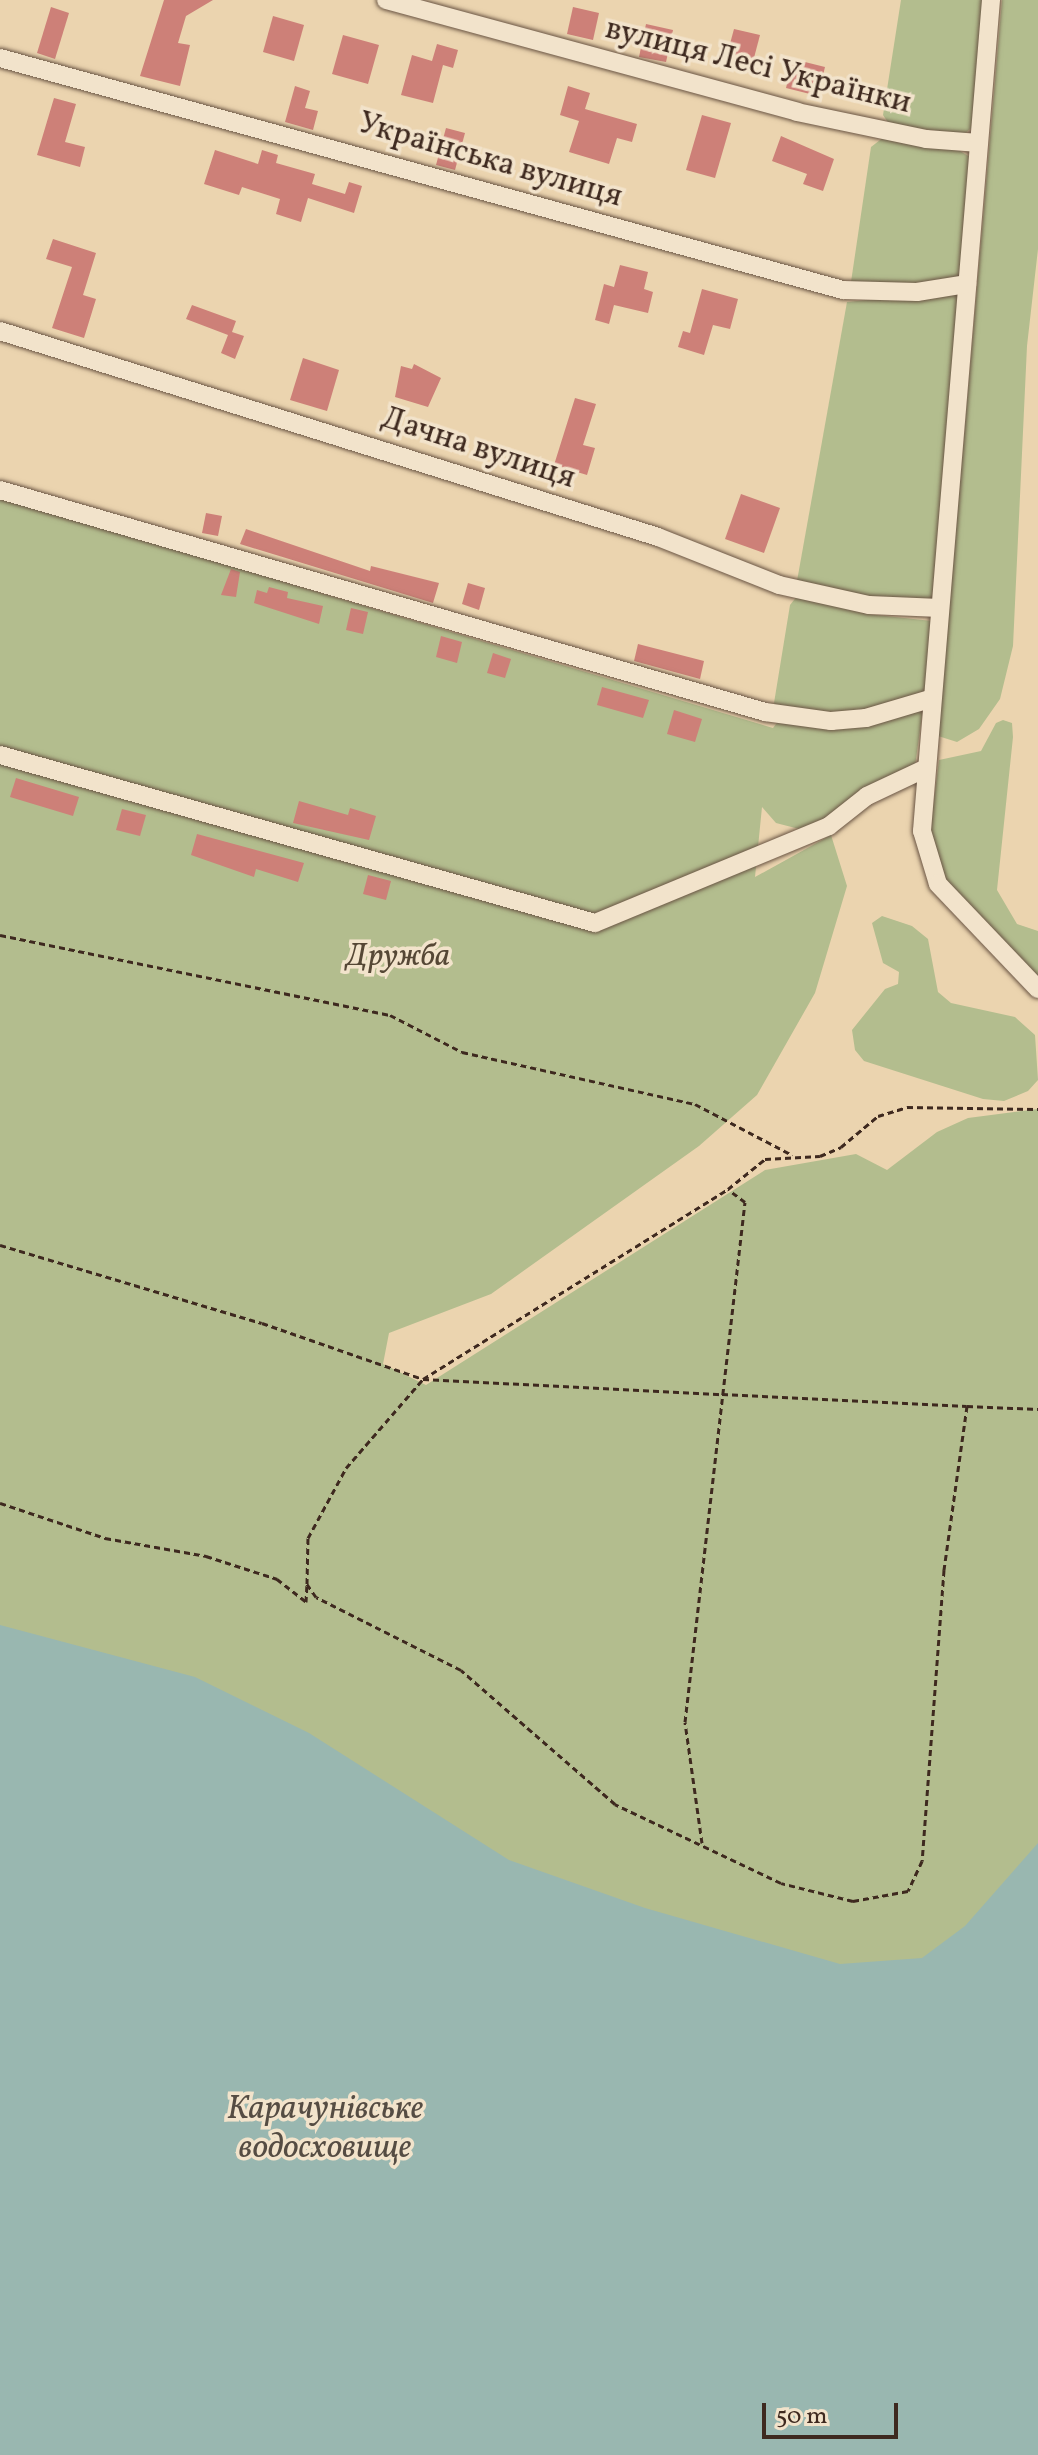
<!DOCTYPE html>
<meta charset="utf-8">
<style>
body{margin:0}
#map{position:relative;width:1038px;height:2455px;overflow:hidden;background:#ebd4af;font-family:Vollkorn,serif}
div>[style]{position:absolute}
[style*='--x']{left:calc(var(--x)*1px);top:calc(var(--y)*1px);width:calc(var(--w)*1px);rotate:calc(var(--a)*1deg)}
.green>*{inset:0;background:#b3bd8e}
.water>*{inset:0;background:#99b7b0}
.building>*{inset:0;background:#cd8078}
.path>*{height:3px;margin-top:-1.5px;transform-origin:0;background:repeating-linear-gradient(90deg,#3e291f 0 6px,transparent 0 10px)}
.roads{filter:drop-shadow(0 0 2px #695443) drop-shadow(0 0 2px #695443)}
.minor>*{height:18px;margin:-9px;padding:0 9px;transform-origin:9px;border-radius:9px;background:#f2e3cb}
span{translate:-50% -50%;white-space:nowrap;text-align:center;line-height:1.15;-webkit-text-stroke:7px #f2e3cb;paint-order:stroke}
.street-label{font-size:32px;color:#3e291f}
.park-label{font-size:32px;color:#554735;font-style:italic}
.water-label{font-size:34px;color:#554c43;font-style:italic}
.scale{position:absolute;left:762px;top:2403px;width:136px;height:36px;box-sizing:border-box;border:4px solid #3e291f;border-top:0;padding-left:10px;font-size:24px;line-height:28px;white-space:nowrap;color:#3e291f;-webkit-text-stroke:6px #f2e3cb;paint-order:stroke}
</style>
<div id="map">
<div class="green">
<div style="clip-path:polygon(901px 0,985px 0,975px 125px,963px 135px,889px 124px,883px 115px)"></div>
<div style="clip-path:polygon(1002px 0,1038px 0,1038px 249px,1027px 346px,1013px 646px,1000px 699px,979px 729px,957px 742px,938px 736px)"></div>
<div style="clip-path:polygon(884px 137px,960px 151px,970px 157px,960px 279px,918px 286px,851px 282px,871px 147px)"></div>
<div style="clip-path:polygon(959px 291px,932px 601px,871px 600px,797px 581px,847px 302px)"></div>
<div style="clip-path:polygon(0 497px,773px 728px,779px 720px,923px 709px,915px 766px,807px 831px,776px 823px,762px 807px,755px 877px,831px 835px,847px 886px,815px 993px,757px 1095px,699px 1146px,491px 1294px,389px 1333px,383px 1364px,426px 1385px,765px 1170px,856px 1154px,887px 1170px,937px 1132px,968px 1118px,1038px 1109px,1038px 2067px,0 1686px)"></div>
<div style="clip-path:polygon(798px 595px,867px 614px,932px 621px,925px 694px,866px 712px,832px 715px,778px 708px,774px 703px,790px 605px)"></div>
<div style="clip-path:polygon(1003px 720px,1012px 723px,1013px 737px,997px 890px,1017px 924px,1038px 931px,1038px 979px,944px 882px,930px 831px,939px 760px,981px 751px,996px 723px)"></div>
<div style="clip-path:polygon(882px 916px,912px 926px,928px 939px,938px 992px,951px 1003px,1015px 1017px,1035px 1035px,1038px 1080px,1028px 1091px,1004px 1101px,983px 1099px,864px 1061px,855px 1050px,852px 1030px,885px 989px,898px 984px,899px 972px,883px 963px,872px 923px)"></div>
</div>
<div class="water">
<div style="clip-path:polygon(0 1625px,195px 1677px,309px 1733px,509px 1860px,645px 1908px,840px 1964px,922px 1958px,965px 1926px,1038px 1843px,1038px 2455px,0 2455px)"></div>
</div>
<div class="building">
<div style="clip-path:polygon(164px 0,213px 0,186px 16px,178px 43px,190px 45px,180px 86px,140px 76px)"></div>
<div style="clip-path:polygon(51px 7px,69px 13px,55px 59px,37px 53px)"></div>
<div style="clip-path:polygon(573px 7px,599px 13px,593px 40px,567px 34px)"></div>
<div style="clip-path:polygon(273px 16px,304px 25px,294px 61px,263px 52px)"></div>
<div style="clip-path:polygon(646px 24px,673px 30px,666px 62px,639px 57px)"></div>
<div style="clip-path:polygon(734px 29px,760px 35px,750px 73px,724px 66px)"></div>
<div style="clip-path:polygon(343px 35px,379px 45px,368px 84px,332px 74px)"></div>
<div style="clip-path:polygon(437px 44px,458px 50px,453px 68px,443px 65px,433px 103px,401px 95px,412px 55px,432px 61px)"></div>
<div style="clip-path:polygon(793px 59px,825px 67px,818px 96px,786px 88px)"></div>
<div style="clip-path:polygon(295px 86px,310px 91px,305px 108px,318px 111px,313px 130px,285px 122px)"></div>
<div style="clip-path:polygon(568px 86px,590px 93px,585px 109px,637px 124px,632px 142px,617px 138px,609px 164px,569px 152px,579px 121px,560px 115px)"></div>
<div style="clip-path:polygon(54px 98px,76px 104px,65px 142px,85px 147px,80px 167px,37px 155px)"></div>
<div style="clip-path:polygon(702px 115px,731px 123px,715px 178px,686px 170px)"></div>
<div style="clip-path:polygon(446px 128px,465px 133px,455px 170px,436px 165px)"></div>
<div style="clip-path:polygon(781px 136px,834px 159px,823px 191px,803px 184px,807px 174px,772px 161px)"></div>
<div style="clip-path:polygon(215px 150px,258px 164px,262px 150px,278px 155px,276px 163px,315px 174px,312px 184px,345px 194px,349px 182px,362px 186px,354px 213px,308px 198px,301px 222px,276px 214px,280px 199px,242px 187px,239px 195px,204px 184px)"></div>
<div style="clip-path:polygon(53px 239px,96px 253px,83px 295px,96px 299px,84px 338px,52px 328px,72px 267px,46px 259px)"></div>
<div style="clip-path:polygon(620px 265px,648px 272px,644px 289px,653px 292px,648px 313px,614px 305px,609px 324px,595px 320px,604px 284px,614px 287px)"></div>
<div style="clip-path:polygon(702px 289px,738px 299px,730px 329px,713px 325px,704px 355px,678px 347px,683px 331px,690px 333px)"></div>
<div style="clip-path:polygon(192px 305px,236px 321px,232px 332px,244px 336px,235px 359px,221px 353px,228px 335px,186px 319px)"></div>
<div style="clip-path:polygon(303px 358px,339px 370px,327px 411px,290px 400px)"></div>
<div style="clip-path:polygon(414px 364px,441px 378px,428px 407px,395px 397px,401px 366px,412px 369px)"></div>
<div style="clip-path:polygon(575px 398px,596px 404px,583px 445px,595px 448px,587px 475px,554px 465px)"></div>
<div style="clip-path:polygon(741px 494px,780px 508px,764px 553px,725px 539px)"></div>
<div style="clip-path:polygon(206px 513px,222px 516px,218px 536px,202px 533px)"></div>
<div style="clip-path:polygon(246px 529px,370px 571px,371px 566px,439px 583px,433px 603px,240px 544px)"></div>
<div style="clip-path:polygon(231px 569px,240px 572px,236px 597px,221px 595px)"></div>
<div style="clip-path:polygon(468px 583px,485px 588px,479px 610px,462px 604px)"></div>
<div style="clip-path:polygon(269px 587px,288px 592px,287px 598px,323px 606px,319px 624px,254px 603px,257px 590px,267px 593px)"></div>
<div style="clip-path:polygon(351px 608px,368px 612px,363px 634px,346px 630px)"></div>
<div style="clip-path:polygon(441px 636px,462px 642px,457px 663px,436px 657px)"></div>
<div style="clip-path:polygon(638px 644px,704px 661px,700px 679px,634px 661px)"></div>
<div style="clip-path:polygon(493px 653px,511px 659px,505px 678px,487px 673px)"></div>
<div style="clip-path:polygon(602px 687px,649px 700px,643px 718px,597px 705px)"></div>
<div style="clip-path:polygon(674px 710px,702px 719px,695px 742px,667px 734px)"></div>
<div style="clip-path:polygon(16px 778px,79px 797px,73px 816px,10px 797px)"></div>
<div style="clip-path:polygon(299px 801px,348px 815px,350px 808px,376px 816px,369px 840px,293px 823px)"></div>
<div style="clip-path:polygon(122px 809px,146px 815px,140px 836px,116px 830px)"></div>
<div style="clip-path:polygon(197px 834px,304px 863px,298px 882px,256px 869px,254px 877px,191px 855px)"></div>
<div style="clip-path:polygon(368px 875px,391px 881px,386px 900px,363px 894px)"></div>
</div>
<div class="path">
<div style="--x:0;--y:935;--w:398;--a:11.6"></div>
<div style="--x:390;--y:1015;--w:81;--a:27.2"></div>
<div style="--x:462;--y:1052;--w:239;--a:12.6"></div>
<div style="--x:695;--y:1104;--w:110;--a:27.7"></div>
<div style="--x:0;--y:1245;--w:273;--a:16.6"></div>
<div style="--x:262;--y:1323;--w:170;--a:19.2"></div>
<div style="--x:423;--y:1379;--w:359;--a:-31.9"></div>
<div style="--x:728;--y:1189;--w:48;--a:-39"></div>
<div style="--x:765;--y:1159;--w:55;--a:-3.1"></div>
<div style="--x:820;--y:1156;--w:23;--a:-23"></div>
<div style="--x:841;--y:1147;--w:48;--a:-40"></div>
<div style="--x:878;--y:1116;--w:30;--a:-17"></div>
<div style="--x:907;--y:1107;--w:131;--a:0.9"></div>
<div style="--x:967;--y:1406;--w:166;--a:98"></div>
<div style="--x:944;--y:1570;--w:292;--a:94.3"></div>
<div style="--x:922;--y:1861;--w:33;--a:115"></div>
<div style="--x:908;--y:1891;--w:56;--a:169.7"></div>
<div style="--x:853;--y:1901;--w:74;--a:-166"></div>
<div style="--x:781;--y:1883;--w:184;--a:-154.6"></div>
<div style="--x:615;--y:1804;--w:204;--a:-139"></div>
<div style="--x:461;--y:1670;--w:162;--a:-153.3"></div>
<div style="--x:316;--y:1597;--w:16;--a:-125"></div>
<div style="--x:307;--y:1584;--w:46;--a:-88.8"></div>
<div style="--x:308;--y:1538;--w:80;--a:-61.5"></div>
<div style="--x:346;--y:1468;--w:118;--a:-49.1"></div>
<div style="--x:423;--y:1379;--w:299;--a:2.9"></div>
<div style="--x:722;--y:1394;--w:245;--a:2.8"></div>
<div style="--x:967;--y:1406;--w:71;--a:2.4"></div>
<div style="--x:0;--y:1503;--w:111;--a:18.4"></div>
<div style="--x:105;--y:1538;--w:103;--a:10.1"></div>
<div style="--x:206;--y:1556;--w:75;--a:17.9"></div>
<div style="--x:277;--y:1579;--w:37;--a:38"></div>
<div style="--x:306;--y:1602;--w:18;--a:-87"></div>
<div style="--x:702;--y:1843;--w:122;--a:-98"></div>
<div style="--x:685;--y:1722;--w:523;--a:-83.42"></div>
<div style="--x:745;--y:1202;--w:21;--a:-143"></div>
</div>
<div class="roads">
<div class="minor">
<div style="--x:386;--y:0;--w:426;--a:15.2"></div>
<div style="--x:797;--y:112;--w:132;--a:11.8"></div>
<div style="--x:926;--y:139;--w:53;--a:4.3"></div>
<div style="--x:991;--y:0;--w:834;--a:94.75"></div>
<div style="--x:922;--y:831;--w:55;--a:73.2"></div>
<div style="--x:938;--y:884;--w:145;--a:46.4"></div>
<div style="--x:0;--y:58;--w:874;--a:15.39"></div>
<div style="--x:843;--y:290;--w:74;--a:1.5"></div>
<div style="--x:917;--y:292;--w:51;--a:-9.1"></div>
<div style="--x:0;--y:331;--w:689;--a:17.38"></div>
<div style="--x:658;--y:537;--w:130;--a:21.6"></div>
<div style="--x:779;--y:585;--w:92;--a:12.5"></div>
<div style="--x:869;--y:605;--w:71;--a:2.4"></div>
<div style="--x:0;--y:490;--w:797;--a:16.18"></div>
<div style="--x:765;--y:712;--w:67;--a:7.8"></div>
<div style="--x:831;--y:721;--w:35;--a:-5"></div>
<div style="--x:866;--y:718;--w:67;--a:-16.5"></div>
<div style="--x:0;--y:755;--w:618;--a:15.77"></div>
<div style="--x:595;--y:923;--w:253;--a:-22.5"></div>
<div style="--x:829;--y:826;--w:48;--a:-38.3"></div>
<div style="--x:867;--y:796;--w:63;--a:-25.3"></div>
</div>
</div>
<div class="street-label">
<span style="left:758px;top:67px;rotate:14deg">вулиця Лесі Українки</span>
<span style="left:490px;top:161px;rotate:16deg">Українська вулиця</span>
<span style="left:478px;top:449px;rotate:18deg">Дачна вулиця</span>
</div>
<div class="park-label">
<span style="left:398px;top:957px">Дружба</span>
</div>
<div class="water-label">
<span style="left:325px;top:2129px">Карачунівське<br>водосховище</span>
</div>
<div class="scale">50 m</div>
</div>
